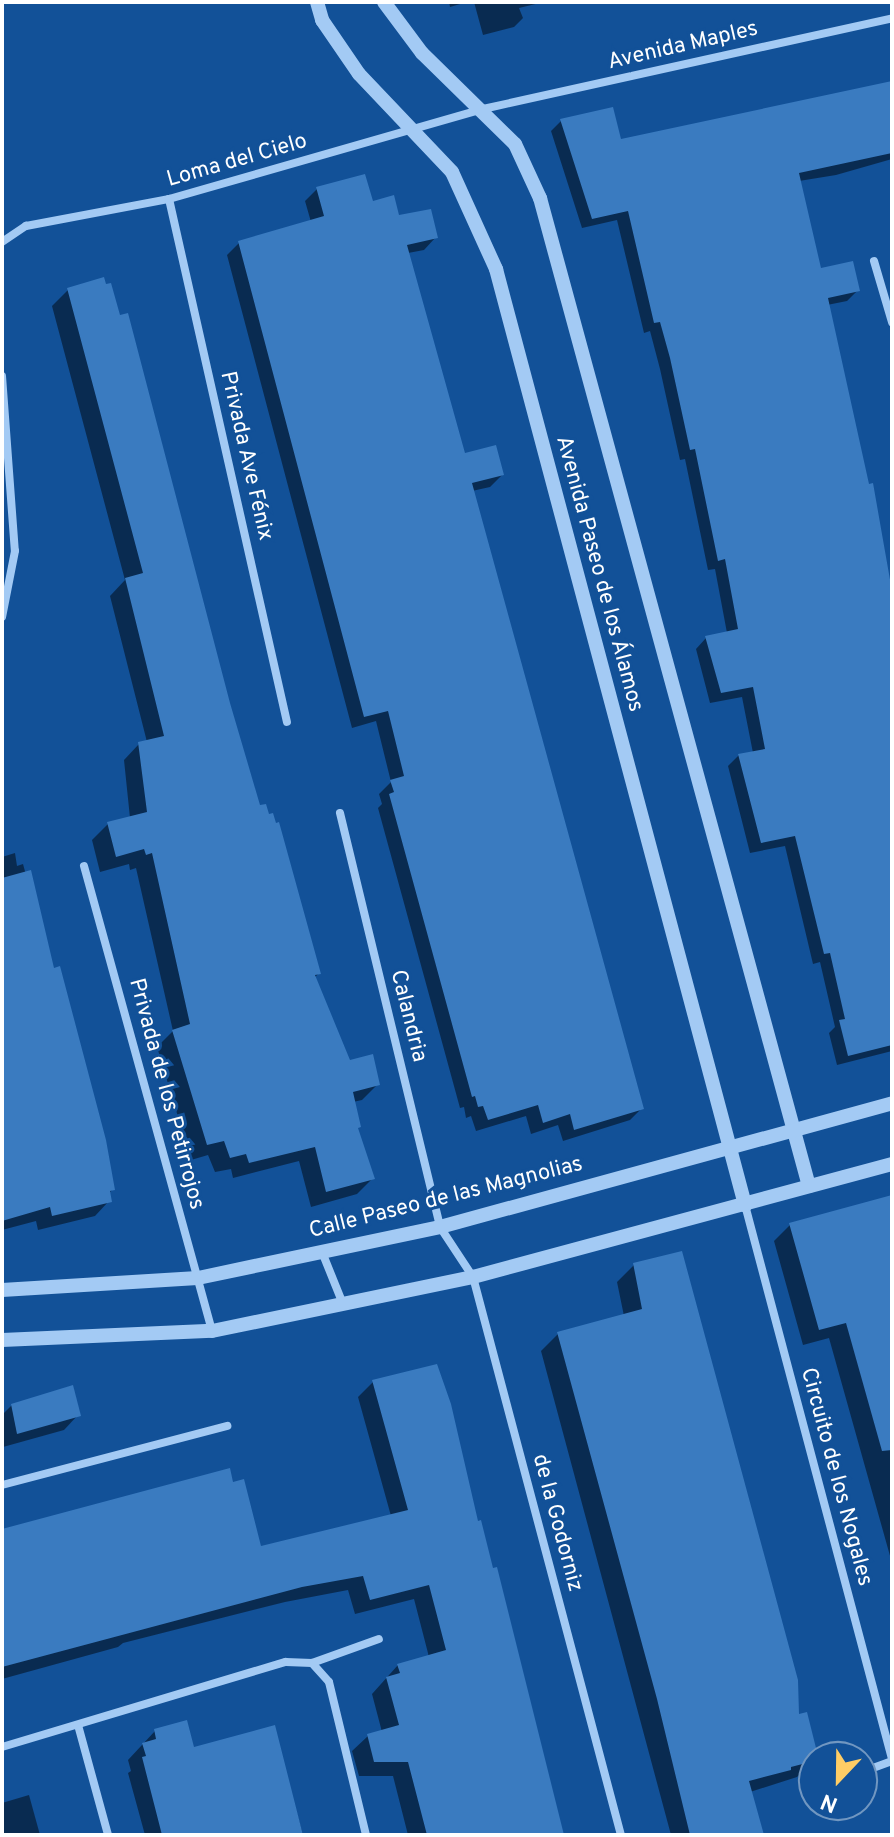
<!DOCTYPE html>
<meta charset="utf-8">
<style>
body{margin:0}
#map{position:relative;width:894px;height:1837px;overflow:hidden;background:#125198;font-family:Overpass,sans-serif}
div>[style]{position:absolute}
[style*='--x']{left:calc(var(--x)*1px);top:calc(var(--y)*1px);width:calc(var(--w)*1px);rotate:calc(var(--a)*1deg)}
.shadow>*{inset:0;background:#0007}
.building>*{inset:0;background:#3a7bc0}
.minor>*{height:8px;margin:-4px;padding:0 4px;transform-origin:4px;border-radius:4px;background:#a3caf4}
.tertiary>*{height:14px;margin:-7px;padding:0 7px;transform-origin:7px;border-radius:7px;background:#a3caf4}
span{translate:-50% -50%;white-space:nowrap;text-align:center;line-height:1.15;-webkit-text-stroke:6px #125198;paint-order:stroke}
.street-label{font-size:22px;color:#fff}
.frame{position:absolute;inset:0;border:4px solid #fff;pointer-events:none}
.north{position:absolute;left:798px;top:1741px;width:80px;height:80px;box-sizing:border-box;background:#125198;border:2px solid #7197c1;border-radius:50%;rotate:202deg;font-size:22px;font-weight:700;line-height:32px;text-align:center;color:#fff}
.north::after{content:'';display:block;margin:auto;width:28px;height:36px;background:#ffcd65;clip-path:polygon(50% 0,100% 100%,50% 72%,0 100%)}
</style>
<div id="map">
<div class="shadow">
<div style="clip-path:polygon(449px 2px,467px 2px,450px 7px)"></div>
<div style="clip-path:polygon(474px 2px,544px 2px,519px 8px,523px 18px,514px 27px,483px 35px)"></div>
<div style="clip-path:polygon(892px 83px,892px 159px,836px 175px,799px 181px,819px 270px,858px 290px,847px 301px,827px 305px,892px 600px,892px 1051px,837px 1065px,829px 1033px,835px 1027px,820px 962px,813px 964px,785px 846px,750px 853px,728px 766px,739px 755px,753px 753px,742px 697px,710px 703px,696px 649px,706px 638px,727px 633px,715px 569px,708px 570px,685px 459px,680px 460px,660px 369px,650px 331px,644px 333px,617px 220px,582px 228px,551px 131px,561px 121px,619px 141px)"></div>
<div style="clip-path:polygon(317px 189px,371px 203px,436px 237px,424px 250px,408px 253px,463px 456px,502px 475px,490px 487px,472px 491px,642px 1108px,630px 1120px,563px 1141px,558px 1125px,531px 1134px,526px 1116px,476px 1131px,471px 1116px,466px 1118px,464px 1107px,460px 1108px,378px 808px,382px 804px,379px 794px,391px 782px,376px 721px,352px 728px,227px 255px,239px 243px,311px 222px,305px 201px)"></div>
<div style="clip-path:polygon(68px 290px,228px 703px,258px 808px,319px 973px,314px 978px,349px 1062px,378px 1084px,362px 1100px,353px 1102px,357px 1129px,373px 1178px,357px 1194px,311px 1207px,299px 1161px,233px 1178px,231px 1169px,215px 1172px,208px 1155px,191px 1160px,157px 1047px,173px 1031px,136px 868px,130px 870px,129px 864px,100px 872px,92px 840px,108px 824px,130px 818px,124px 760px,139px 744px,147px 742px,110px 596px,125px 580px,52px 306px)"></div>
<div style="clip-path:polygon(15px 853px,17px 866px,23px 864px,52px 970px,58px 968px,113px 1189px,108px 1194px,109px 1201px,95px 1216px,38px 1230px,36px 1221px,2px 1230px,2px 857px)"></div>
<div style="clip-path:polygon(892px 1197px,892px 1563px,829px 1338px,803px 1345px,774px 1241px,791px 1224px)"></div>
<div style="clip-path:polygon(634px 1265px,814px 1760px,797px 1777px,750px 1792px,762px 1835px,671px 1835px,541px 1351px,558px 1334px,624px 1316px,617px 1282px)"></div>
<div style="clip-path:polygon(373px 1382px,477px 1523px,562px 1835px,408px 1835px,393px 1776px,359px 1776px,352px 1751px,368px 1736px,382px 1732px,372px 1694px,398px 1665px,429px 1657px,414px 1599px,355px 1614px,348px 1590px,285px 1602px,123px 1643px,118px 1647px,2px 1679px,2px 1531px,232px 1484px,260px 1548px,391px 1516px,358px 1397px)"></div>
<div style="clip-path:polygon(12px 1405px,78px 1415px,64px 1430px,3px 1447px,2px 1415px)"></div>
<div style="clip-path:polygon(273px 1728px,303px 1835px,145px 1835px,128px 1773px,131px 1771px,128px 1760px,155px 1731px,193px 1750px)"></div>
<div style="clip-path:polygon(29px 1795px,40px 1835px,2px 1835px,2px 1803px)"></div>
</div>
<div class="building">
<div style="clip-path:polygon(892px 81px,892px 153px,799px 173px,821px 268px,853px 261px,860px 291px,828px 298px,869px 484px,873px 483px,892px 591px,892px 1045px,848px 1056px,839px 1020px,845px 1019px,830px 953px,824px 954px,795px 836px,761px 843px,738px 754px,765px 749px,753px 687px,721px 693px,705px 636px,738px 629px,725px 559px,718px 561px,695px 449px,690px 450px,670px 358px,660px 322px,654px 323px,628px 211px,592px 219px,560px 119px,613px 107px,621px 139px)"></div>
<div style="clip-path:polygon(365px 174px,373px 201px,394px 195px,399px 215px,431px 209px,438px 238px,407px 245px,465px 453px,496px 445px,504px 475px,472px 483px,644px 1109px,574px 1130px,570px 1114px,543px 1123px,538px 1105px,488px 1120px,483px 1106px,478px 1107px,475px 1096px,472px 1097px,389px 794px,394px 792px,390px 780px,404px 776px,388px 711px,364px 717px,238px 241px,324px 216px,316px 187px)"></div>
<div style="clip-path:polygon(104px 277px,106px 284px,111px 283px,120px 315px,128px 313px,230px 703px,260px 805px,266px 804px,269px 814px,273px 813px,276px 823px,279px 822px,321px 974px,315px 975px,350px 1060px,373px 1054px,380px 1085px,353px 1092px,361px 1127px,358px 1128px,375px 1179px,326px 1192px,315px 1147px,249px 1163px,246px 1154px,230px 1158px,224px 1141px,207px 1145px,172px 1030px,190px 1024px,152px 853px,146px 855px,144px 849px,116px 857px,107px 822px,147px 812px,138px 742px,164px 736px,125px 578px,143px 573px,67px 288px)"></div>
<div style="clip-path:polygon(31px 870px,54px 968px,60px 966px,106px 1140px,115px 1190px,110px 1191px,112px 1202px,52px 1216px,50px 1207px,2px 1221px,2px 878px)"></div>
<div style="clip-path:polygon(892px 1195px,892px 1450px,882px 1451px,846px 1323px,819px 1330px,789px 1223px)"></div>
<div style="clip-path:polygon(682px 1251px,798px 1680px,799px 1714px,807px 1712px,818px 1756px,814px 1761px,791px 1767px,791px 1770px,749px 1781px,764px 1835px,690px 1835px,657px 1699px,557px 1332px,642px 1309px,633px 1263px)"></div>
<div style="clip-path:polygon(437px 1364px,451px 1404px,478px 1521px,481px 1520px,493px 1568px,497px 1567px,564px 1835px,427px 1835px,408px 1762px,374px 1762px,367px 1734px,399px 1725px,386px 1677px,400px 1673px,397px 1664px,446px 1650px,429px 1585px,370px 1600px,363px 1576px,302px 1587px,2px 1667px,2px 1529px,230px 1468px,233px 1482px,244px 1479px,261px 1546px,408px 1510px,372px 1380px)"></div>
<div style="clip-path:polygon(73px 1385px,81px 1416px,17px 1434px,11px 1404px)"></div>
<div style="clip-path:polygon(187px 1720px,194px 1747px,275px 1725px,303px 1835px,162px 1835px,142px 1757px,146px 1756px,142px 1743px,156px 1739px,154px 1729px)"></div>
</div>
<div class="minor">
<div style="--x:169;--y:199;--w:536;--a:77.29"></div>
<div style="--x:2;--y:242;--w:29;--a:-34"></div>
<div style="--x:26;--y:226;--w:146;--a:-10.7"></div>
<div style="--x:169;--y:199;--w:327;--a:-16"></div>
<div style="--x:483;--y:109;--w:419;--a:-12.5"></div>
<div style="--x:874;--y:261;--w:64;--a:73.6"></div>
<div style="--x:2;--y:376;--w:175;--a:85.8"></div>
<div style="--x:15;--y:551;--w:67;--a:101.1"></div>
<div style="--x:340;--y:813;--w:426;--a:76.4"></div>
<div style="--x:440;--y:1227;--w:60;--a:56.6"></div>
<div style="--x:473;--y:1277;--w:577;--a:75.15"></div>
<div style="--x:84;--y:866;--w:482;--a:74.6"></div>
<div style="--x:745;--y:1205;--w:573;--a:75.14"></div>
<div style="--x:322;--y:1252;--w:56;--a:68"></div>
<div style="--x:2;--y:1485;--w:233;--a:-14.7"></div>
<div style="--x:312;--y:1663;--w:25;--a:48"></div>
<div style="--x:329;--y:1682;--w:157;--a:76.4"></div>
<div style="--x:78;--y:1725;--w:114;--a:74.7"></div>
<div style="--x:2;--y:1747;--w:296;--a:-16.7"></div>
<div style="--x:286;--y:1662;--w:26;--a:2"></div>
<div style="--x:312;--y:1663;--w:71;--a:-19.7"></div>
<div style="--x:862;--y:1772;--w:32;--a:-20"></div>
<div style="--x:810;--y:1791;--w:4;--a:-14"></div>
</div>
<div class="tertiary">
<div style="--x:317;--y:2;--w:19;--a:74"></div>
<div style="--x:322;--y:20;--w:65;--a:55.6"></div>
<div style="--x:359;--y:74;--w:135;--a:46.5"></div>
<div style="--x:452;--y:172;--w:107;--a:65.6"></div>
<div style="--x:496;--y:269;--w:969;--a:75.1"></div>
<div style="--x:384;--y:2;--w:64;--a:53.3"></div>
<div style="--x:422;--y:53;--w:130;--a:44.4"></div>
<div style="--x:515;--y:144;--w:60;--a:65.2"></div>
<div style="--x:540;--y:198;--w:1024;--a:74.77"></div>
<div style="--x:2;--y:1290;--w:196;--a:-3.5"></div>
<div style="--x:198;--y:1278;--w:247;--a:-11.9"></div>
<div style="--x:440;--y:1227;--w:469;--a:-15.3"></div>
<div style="--x:2;--y:1340;--w:210;--a:-2.5"></div>
<div style="--x:212;--y:1331;--w:267;--a:-11.7"></div>
<div style="--x:473;--y:1277;--w:434;--a:-15.1"></div>
</div>
<div class="street-label">
<span style="left:683px;top:46px;rotate:-13deg">Avenida Maples</span>
<span style="left:237px;top:161px;rotate:-16deg">Loma del Cielo</span>
<span style="left:246px;top:456px;rotate:77deg">Privada Ave Fénix</span>
<span style="left:599px;top:574px;rotate:75deg">Avenida Paseo de los Álamos</span>
<span style="left:408px;top:1016px;rotate:76deg">Calandria</span>
<span style="left:166px;top:1094px;rotate:75deg">Privada de los Petirrojos</span>
<span style="left:446px;top:1198px;rotate:-14deg">Calle Paseo de las Magnolias</span>
<span style="left:836px;top:1477px;rotate:75deg">Circuito de los Nogales</span>
<span style="left:557px;top:1523px;rotate:75deg">de la Godorniz</span>
</div>
<div class="frame"></div>
<div class="north">N</div>
</div>
